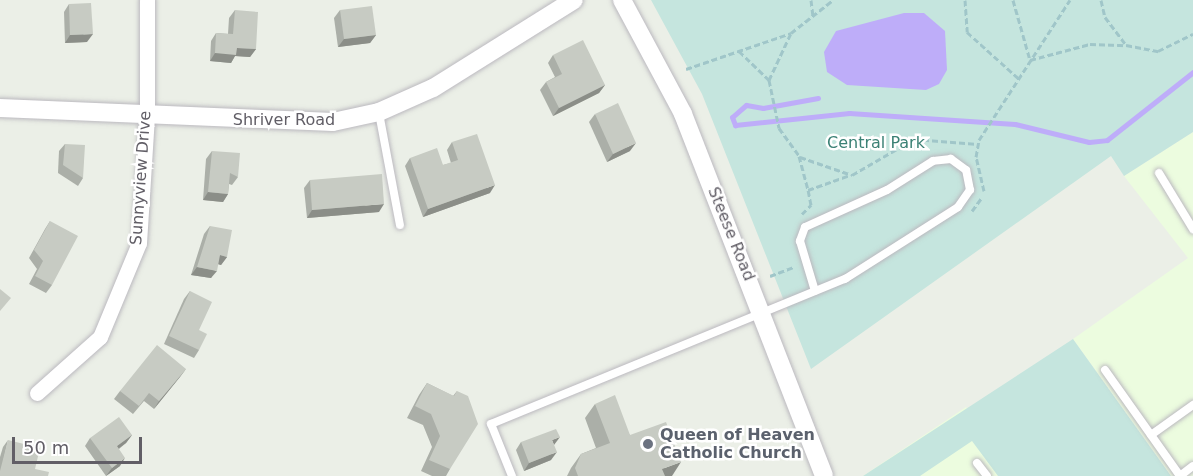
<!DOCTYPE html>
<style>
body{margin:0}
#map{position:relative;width:1193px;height:476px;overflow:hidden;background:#ebefe7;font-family:"DejaVu Sans",sans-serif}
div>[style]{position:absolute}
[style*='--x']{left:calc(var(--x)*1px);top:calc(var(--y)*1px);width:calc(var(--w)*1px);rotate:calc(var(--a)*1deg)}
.commercial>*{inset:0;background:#ecfcdf}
.green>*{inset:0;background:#c5e5de}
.water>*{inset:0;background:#beadf9}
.stream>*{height:5px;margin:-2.5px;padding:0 2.5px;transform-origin:2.5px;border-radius:2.5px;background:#beadf9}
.path>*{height:3px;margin-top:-1.5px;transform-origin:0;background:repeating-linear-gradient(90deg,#a0c6c9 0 6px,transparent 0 9px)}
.roads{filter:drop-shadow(0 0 2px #bbb9bf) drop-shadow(0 0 2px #bbb9bf)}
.service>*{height:8px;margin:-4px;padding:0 4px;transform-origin:4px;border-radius:4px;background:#fff}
.minor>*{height:15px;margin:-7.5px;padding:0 7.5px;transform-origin:7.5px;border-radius:7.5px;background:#fff}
.tertiary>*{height:18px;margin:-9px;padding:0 9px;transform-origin:9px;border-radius:9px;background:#fff}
.wall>*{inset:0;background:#abafa8}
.shaded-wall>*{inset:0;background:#8b8e88}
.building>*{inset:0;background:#c7cbc3}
.dots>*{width:16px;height:16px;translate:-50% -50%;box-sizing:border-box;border:3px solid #fff;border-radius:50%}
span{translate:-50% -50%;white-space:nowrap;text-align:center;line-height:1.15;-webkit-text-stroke:5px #fff;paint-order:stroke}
.street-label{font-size:16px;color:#615e66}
.park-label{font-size:16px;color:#3b8175}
.worship-label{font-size:16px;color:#5b616d;font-weight:700}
.left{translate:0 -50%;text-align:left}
.scale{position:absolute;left:12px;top:437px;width:130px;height:27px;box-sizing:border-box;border:3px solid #615e66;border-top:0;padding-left:8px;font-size:18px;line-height:21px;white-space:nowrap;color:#615e66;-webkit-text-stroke:4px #fff;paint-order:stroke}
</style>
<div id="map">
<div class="commercial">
<div style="clip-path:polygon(1193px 132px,1193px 476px,1171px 476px,1073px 339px,1188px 258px,1124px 176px)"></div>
<div style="clip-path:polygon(966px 407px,1017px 476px,863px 476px)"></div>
</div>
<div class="green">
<div style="clip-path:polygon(651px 0,1193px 0,1193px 132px,1124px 176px,1111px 156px,811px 369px,702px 94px)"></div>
<div style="clip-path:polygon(1073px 339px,1171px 476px,998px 476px,972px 441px,920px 476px,863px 476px)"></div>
</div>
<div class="water">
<div style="clip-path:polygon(904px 13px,924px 13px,945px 31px,947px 70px,939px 84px,926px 90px,847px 85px,827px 72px,824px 52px,836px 31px)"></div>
</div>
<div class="stream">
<div style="--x:818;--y:98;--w:56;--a:169.7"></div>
<div style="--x:763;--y:108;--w:17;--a:-170"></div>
<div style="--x:746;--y:105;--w:18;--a:139"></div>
<div style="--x:732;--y:117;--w:9;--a:69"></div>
<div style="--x:735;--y:125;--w:115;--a:-6"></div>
<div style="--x:849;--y:113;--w:166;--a:3.8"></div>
<div style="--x:1015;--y:124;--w:76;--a:13.7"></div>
<div style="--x:1089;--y:142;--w:18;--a:-6"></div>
<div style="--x:1107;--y:140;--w:110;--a:-38.3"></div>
</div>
<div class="path">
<div style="--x:811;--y:0;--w:16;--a:83"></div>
<div style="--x:965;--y:0;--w:32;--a:86"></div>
<div style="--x:967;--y:32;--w:69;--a:42"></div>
<div style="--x:1013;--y:0;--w:62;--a:74.2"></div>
<div style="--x:1030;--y:60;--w:62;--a:-14.9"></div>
<div style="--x:1090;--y:44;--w:36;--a:2"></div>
<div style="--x:1101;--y:0;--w:17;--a:77"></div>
<div style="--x:1105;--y:17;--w:35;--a:53"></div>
<div style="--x:1126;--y:45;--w:33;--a:11"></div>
<div style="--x:1158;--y:51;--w:39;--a:-26"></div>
<div style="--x:739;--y:51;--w:42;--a:44"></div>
<div style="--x:769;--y:80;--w:52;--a:-64.9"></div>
<div style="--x:686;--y:69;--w:111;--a:-18.9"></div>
<div style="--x:791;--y:33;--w:53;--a:-38.2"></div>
<div style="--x:769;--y:80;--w:49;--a:78.2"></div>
<div style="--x:779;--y:128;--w:36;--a:54"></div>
<div style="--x:800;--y:157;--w:55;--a:19.1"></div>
<div style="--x:852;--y:175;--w:72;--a:-30.1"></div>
<div style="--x:914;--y:139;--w:64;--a:4.5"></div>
<div style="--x:799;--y:156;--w:35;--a:75"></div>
<div style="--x:808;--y:190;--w:45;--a:-19.7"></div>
<div style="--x:984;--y:191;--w:35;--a:-103"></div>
<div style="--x:976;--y:157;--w:17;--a:-80"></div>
<div style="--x:979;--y:140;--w:167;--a:-57"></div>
<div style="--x:972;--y:211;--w:17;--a:-54"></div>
<div style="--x:802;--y:214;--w:13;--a:-45"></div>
<div style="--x:811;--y:205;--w:15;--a:-101"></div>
<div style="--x:770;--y:276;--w:25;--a:-21"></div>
</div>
<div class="roads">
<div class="service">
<div style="--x:379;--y:113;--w:114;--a:79.4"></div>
<div style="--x:1159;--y:173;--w:66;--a:58.7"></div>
<div style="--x:1105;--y:370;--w:130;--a:54.7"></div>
<div style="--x:1151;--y:435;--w:52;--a:-35.5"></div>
<div style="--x:977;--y:463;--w:16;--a:52"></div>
<div style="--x:512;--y:476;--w:56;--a:-112"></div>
<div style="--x:491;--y:424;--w:383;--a:-22.3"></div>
<div style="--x:845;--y:279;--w:134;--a:-32.5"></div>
<div style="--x:958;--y:207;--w:21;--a:-55"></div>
<div style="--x:970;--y:190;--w:20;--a:-101"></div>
<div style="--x:966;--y:170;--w:19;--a:-144"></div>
<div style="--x:951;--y:159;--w:18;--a:174"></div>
<div style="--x:933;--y:161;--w:54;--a:147.8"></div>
<div style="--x:887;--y:190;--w:90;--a:155.7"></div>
<div style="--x:805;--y:227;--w:15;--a:110"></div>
<div style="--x:800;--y:241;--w:52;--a:73.3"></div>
<div style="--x:1180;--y:476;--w:16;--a:-38"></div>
</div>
<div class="minor">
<div style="--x:37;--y:393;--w:84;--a:-41.6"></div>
<div style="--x:100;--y:337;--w:102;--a:-67.5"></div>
<div style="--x:139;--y:243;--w:126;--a:-86.4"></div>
<div style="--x:147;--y:117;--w:117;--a:-90"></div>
</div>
<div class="tertiary">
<div style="--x:622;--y:0;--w:129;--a:61.8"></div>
<div style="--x:683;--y:114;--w:388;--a:68.7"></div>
<div style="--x:0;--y:108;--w:333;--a:2.4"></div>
<div style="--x:333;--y:122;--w:47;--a:-12.3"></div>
<div style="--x:379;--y:112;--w:59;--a:-24"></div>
<div style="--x:433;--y:88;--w:166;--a:-32"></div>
</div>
</div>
<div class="wall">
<div style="clip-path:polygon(69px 4px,87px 42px,65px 43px,64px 12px)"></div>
<div style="clip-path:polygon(235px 10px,256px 49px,250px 57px,235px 56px,231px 63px,210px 61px,211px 41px,216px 33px,228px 34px,229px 18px)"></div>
<div style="clip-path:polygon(340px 10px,376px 35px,370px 43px,338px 47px,334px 18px)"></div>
<div style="clip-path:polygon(553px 55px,605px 85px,599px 93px,553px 116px,540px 90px,546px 82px,555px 77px,548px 63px)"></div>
<div style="clip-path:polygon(595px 114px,630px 151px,607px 162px,589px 122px)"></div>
<div style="clip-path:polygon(452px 142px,490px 193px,423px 217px,405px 166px,410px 158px,443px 165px,451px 163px,447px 150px)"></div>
<div style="clip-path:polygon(65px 144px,83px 178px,78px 186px,58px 173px,59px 151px)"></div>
<div style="clip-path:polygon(212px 151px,238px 177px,232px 185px,229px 184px,228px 194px,223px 202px,203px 200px,206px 159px)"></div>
<div style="clip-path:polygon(310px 180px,379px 212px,307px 218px,304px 188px)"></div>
<div style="clip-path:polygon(50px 221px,52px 285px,46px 293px,29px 284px,37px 269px,29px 258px,45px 229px)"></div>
<div style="clip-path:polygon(210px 226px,227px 257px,221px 265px,218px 264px,211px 278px,191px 275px,204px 234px)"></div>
<div style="clip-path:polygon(190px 291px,199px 330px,199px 350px,194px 358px,164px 344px,184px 299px)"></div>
<div style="clip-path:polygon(186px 369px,154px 409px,144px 401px,133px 414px,114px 399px,120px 391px)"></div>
<div style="clip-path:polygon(427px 383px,453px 396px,457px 391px,450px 469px,446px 476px,432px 476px,421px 471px,432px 447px,423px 425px,407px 418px,419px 395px)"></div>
<div style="clip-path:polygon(595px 404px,630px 435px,672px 476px,567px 476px,571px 468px,581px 454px,596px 448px,585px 418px)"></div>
<div style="clip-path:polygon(132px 435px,126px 443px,119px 449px,120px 466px,106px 476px,85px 446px,90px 438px)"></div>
<div style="clip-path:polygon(8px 440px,0 476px,0 457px,3px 447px)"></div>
<div style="clip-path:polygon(521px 442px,554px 445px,551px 460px,524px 471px,516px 450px)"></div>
</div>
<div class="shaded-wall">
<div style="clip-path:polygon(93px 34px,87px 42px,65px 43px,70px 35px)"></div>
<div style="clip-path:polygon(376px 35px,370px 43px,338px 47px,344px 39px)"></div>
<div style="clip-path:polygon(237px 48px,256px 49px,250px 57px,235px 56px,231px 63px,210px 61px,215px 53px)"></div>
<div style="clip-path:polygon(605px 85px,599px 93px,553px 116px,559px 108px)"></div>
<div style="clip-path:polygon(636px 143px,630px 151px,607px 162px,613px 154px)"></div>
<div style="clip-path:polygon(495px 185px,490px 193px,423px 217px,428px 209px)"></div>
<div style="clip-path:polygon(208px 192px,228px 194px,223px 202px,203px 200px)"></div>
<div style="clip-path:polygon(384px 204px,379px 212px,307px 218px,312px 210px)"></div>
<div style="clip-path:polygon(220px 255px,227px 257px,221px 265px,214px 263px)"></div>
<div style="clip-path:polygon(197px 267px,217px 271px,211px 278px,191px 275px)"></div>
<div style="clip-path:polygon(186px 369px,180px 377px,154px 409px,159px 401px)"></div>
<div style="clip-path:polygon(132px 435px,126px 443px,111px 454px,117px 446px)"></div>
<div style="clip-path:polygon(560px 437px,554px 445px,552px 440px)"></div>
<div style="clip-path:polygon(557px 452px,551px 460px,524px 471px,529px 463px)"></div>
<div style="clip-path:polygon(125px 458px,120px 466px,106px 476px,112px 468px)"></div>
<div style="clip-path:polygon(681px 462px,672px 476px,657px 476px,662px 469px)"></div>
</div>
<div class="building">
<div style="clip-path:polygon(91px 3px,93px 34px,70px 35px,69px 4px)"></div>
<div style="clip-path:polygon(372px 6px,376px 35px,344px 39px,340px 10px)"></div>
<div style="clip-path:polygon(235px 10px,258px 12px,256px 49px,237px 48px,236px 55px,215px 53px,216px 33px,233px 34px)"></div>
<div style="clip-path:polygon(583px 40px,605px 85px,559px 108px,546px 82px,562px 74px,553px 55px)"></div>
<div style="clip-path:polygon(618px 103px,636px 143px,613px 154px,595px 114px)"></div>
<div style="clip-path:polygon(477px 134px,495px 185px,428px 209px,410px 158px,437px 148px,443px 165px,458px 160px,452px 142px)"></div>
<div style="clip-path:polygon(65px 144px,85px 145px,83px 178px,63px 165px)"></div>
<div style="clip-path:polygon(212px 151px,240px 153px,238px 177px,230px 173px,228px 194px,208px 192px)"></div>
<div style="clip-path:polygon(382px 174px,384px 204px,312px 210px,310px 180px)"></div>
<div style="clip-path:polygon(50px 221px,78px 236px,52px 285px,35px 276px,43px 261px,34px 250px)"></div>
<div style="clip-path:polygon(210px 226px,232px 230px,227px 257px,220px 255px,217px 271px,197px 267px)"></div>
<div style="clip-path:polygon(0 289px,11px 298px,0 311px)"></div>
<div style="clip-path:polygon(190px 291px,212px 302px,199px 330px,207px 334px,199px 350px,169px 336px)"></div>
<div style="clip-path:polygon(157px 345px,186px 369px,159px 401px,149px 393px,139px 406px,120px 391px)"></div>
<div style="clip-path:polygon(427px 383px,454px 396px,457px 391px,468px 396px,478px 424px,450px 469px,429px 460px,440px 436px,431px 414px,415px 406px)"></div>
<div style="clip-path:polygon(615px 395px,630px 435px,666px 422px,681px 462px,662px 469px,665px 476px,578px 476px,575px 468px,581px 454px,610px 443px,595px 404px)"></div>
<div style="clip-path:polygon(119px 417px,132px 435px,117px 446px,125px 458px,112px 468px,90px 438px)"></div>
<div style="clip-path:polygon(556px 429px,560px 437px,552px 440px,557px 452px,529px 463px,521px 442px)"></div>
<div style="clip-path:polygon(8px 440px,40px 448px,35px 469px,49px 472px,48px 476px,0 476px,0 471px)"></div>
</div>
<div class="dots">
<div style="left:648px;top:444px;background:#6b7280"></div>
</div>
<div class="street-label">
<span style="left:284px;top:120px">Shriver Road</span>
<span style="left:141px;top:178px;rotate:-86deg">Sunnyview Drive</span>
<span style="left:731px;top:234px;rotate:68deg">Steese Road</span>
</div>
<div class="park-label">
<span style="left:876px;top:143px">Central Park</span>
</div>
<div class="worship-label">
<span class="left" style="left:660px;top:444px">Queen of Heaven<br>Catholic Church</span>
</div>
<div class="scale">50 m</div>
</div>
